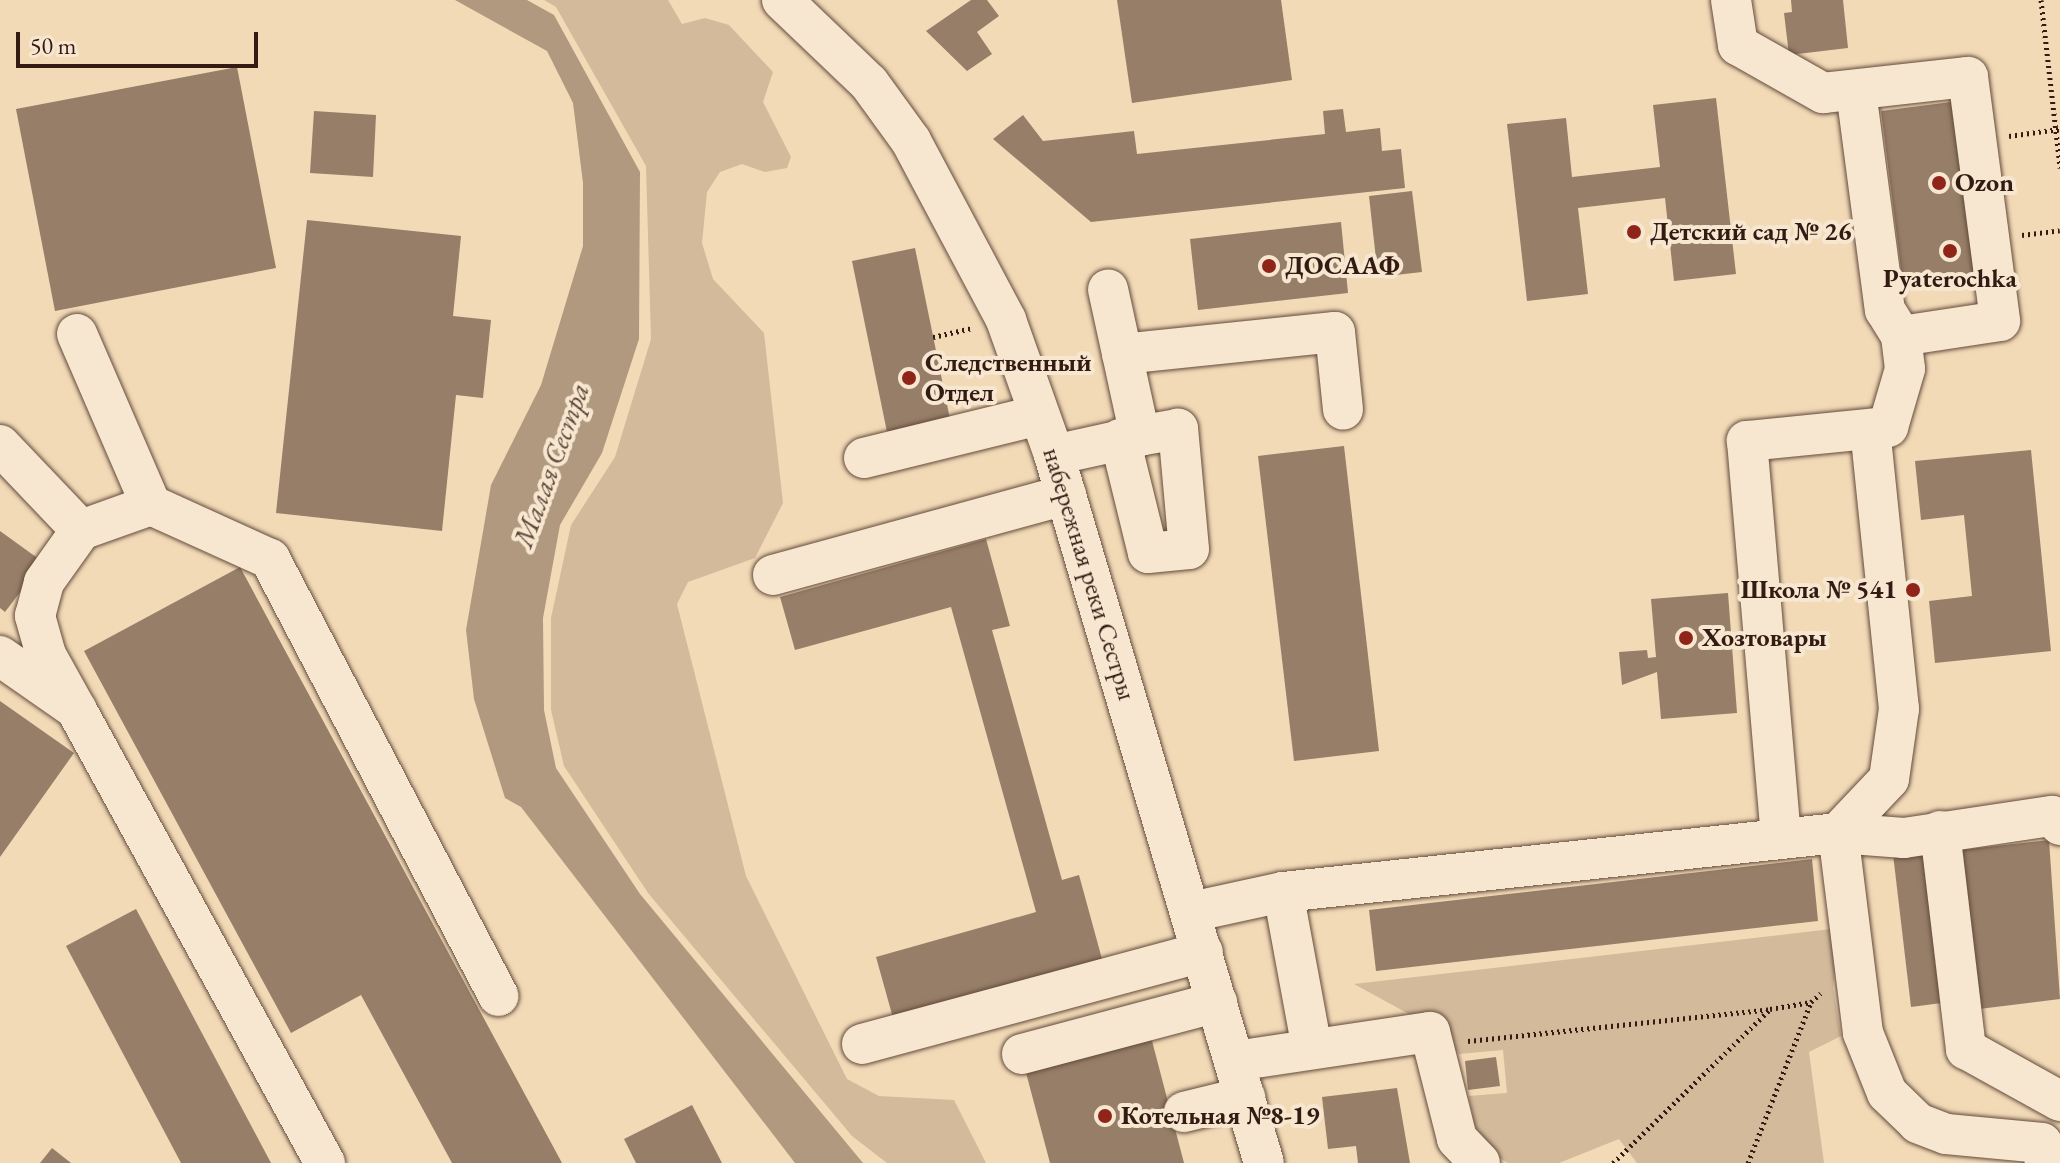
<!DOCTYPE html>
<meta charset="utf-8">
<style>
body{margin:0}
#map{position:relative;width:2060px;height:1163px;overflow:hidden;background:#f2dab7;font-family:"EB Garamond",serif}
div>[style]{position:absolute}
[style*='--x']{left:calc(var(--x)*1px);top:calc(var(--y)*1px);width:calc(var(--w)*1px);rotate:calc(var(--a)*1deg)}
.green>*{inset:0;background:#d2ba9b}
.water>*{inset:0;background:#b1997f}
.building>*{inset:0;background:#967e68}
.path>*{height:5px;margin-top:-2.5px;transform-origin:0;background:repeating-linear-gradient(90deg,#331b13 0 2px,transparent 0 6px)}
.roads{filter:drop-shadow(0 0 2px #634b3c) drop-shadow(0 0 2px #634b3c)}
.minor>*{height:40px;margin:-20px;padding:0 20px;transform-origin:20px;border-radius:20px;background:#f7e7d0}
.dots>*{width:22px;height:22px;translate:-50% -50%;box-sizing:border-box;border:4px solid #f7e7d0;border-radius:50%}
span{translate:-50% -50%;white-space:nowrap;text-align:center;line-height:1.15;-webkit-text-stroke:8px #f7e7d0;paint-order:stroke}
.poi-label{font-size:26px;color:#331b13;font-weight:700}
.left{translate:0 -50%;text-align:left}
.right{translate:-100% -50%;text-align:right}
.street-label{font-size:26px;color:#331b13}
.water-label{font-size:28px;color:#5f4739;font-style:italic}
.scale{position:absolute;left:16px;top:32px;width:242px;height:36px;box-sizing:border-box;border:4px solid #331b13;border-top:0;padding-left:10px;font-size:24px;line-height:28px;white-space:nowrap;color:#331b13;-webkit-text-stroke:6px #f7e7d0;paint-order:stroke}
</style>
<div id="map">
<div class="green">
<div style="clip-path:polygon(544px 0,668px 0,682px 24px,705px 18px,729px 25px,773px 72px,763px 102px,791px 157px,787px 168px,765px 172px,742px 164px,720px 172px,707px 192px,702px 243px,713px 279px,764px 333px,783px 503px,755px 558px,688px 582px,677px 604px,746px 876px,847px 1079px,879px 1096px,954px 1100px,986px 1163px,887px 1163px,852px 1136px,648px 893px,564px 766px,551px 710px,551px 618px,571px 525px,615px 457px,651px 339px,646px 166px,556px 7px)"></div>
<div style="clip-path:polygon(1840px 928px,1833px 987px,1841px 1036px,1809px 1052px,1824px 1163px,1637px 1163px,1619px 1139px,1559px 1163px,1508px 1163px,1492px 1154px,1474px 1124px,1469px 1096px,1507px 1093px,1503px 1050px,1459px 1054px,1440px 1031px,1354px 984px)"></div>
</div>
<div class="water">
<div style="clip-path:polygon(455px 0,527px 0,554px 15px,640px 172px,639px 339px,602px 453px,560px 525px,543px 618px,544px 710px,556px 768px,640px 894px,863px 1163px,795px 1163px,521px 807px,505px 798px,474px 699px,466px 630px,491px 485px,541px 385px,583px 246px,583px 183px,573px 103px,547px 51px)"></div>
</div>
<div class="building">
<div style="clip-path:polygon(971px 0,987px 0,999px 16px,977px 32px,992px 54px,967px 71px,926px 31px)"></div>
<div style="clip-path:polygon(1117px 0,1281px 0,1292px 80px,1132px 103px)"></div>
<div style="clip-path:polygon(1791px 0,1843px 0,1848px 48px,1789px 55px,1784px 13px,1792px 12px)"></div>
<div style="clip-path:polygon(237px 67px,276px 268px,55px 311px,16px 109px)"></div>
<div style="clip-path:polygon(1716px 98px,1736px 274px,1674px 281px,1665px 198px,1578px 208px,1588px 294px,1527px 301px,1507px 124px,1566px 118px,1572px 177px,1660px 167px,1653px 105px)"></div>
<div style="clip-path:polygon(1959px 101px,1981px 274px,1903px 284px,1881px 111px)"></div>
<div style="clip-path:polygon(1343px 109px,1346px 132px,1380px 128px,1382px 151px,1401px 149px,1405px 188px,1091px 222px,993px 139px,1023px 115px,1043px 141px,1134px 131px,1137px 154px,1325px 134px,1323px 111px)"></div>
<div style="clip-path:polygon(314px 111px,376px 115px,373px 177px,310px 173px)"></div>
<div style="clip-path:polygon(1412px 191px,1422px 272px,1378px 277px,1369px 196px)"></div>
<div style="clip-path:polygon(307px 220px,461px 236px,453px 316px,491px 320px,483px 398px,456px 395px,442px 531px,276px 513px)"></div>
<div style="clip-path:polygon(1341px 222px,1348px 293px,1198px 310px,1190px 239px)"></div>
<div style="clip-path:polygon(915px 248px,950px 419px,887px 432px,852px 261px)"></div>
<div style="clip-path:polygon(1344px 446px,1379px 751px,1294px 761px,1258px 456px)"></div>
<div style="clip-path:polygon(2031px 450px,2051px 651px,1935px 663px,1929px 601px,1972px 596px,1964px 515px,1921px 520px,1915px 461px)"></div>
<div style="clip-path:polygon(0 531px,43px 562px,5px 612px,0 608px)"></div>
<div style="clip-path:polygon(986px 539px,1010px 626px,992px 630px,1062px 880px,1079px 875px,1102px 959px,893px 1018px,876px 957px,1036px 912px,951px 607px,795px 650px,780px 597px)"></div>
<div style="clip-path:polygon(240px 567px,562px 1163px,452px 1163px,361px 995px,291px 1033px,84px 651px)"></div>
<div style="clip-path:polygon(1728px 593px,1737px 713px,1661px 719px,1657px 672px,1622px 685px,1619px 652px,1647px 650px,1648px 658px,1656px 657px,1651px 599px)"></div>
<div style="clip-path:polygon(0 701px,74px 753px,0 857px)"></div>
<div style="clip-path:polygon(2049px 840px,2060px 999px,1979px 1009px,1960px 850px)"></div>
<div style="clip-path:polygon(1931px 849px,1949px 1002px,1911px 1007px,1893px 854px)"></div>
<div style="clip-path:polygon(1812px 859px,1818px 921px,1376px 971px,1369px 910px)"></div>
<div style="clip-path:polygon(136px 909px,271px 1163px,181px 1163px,66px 946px)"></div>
<div style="clip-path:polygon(1151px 1037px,1184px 1163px,1050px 1163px,1025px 1069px)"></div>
<div style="clip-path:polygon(1496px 1057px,1500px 1086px,1468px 1090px,1465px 1061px)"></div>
<div style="clip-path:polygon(1397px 1088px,1410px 1163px,1358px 1163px,1356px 1146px,1328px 1149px,1322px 1097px)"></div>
<div style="clip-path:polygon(692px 1105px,722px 1163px,636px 1163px,624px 1139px)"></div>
<div style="clip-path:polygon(52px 1148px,71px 1163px,40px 1163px)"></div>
</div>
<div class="path">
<div style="--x:2041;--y:0;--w:169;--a:83.5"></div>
<div style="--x:2009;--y:136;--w:51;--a:-7.8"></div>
<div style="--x:2022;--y:235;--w:38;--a:-7"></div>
<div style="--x:933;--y:337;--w:39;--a:-13"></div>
<div style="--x:1468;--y:1041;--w:304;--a:-6"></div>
<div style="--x:1613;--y:1163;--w:220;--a:-44.4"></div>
<div style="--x:1770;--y:1009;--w:42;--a:-9.7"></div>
<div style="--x:1811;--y:1002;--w:13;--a:-42"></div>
<div style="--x:1748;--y:1163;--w:173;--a:-68.6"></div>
</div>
<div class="roads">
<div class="minor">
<div style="--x:782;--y:0;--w:120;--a:43.7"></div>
<div style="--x:869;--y:83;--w:72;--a:54.1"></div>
<div style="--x:911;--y:141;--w:203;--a:62"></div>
<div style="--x:1006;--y:320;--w:143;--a:70.4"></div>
<div style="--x:1054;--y:455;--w:738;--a:73.48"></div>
<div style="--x:1731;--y:0;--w:46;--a:81.2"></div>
<div style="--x:1738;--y:45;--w:98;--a:29.5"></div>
<div style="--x:1823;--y:93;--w:146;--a:-6.3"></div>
<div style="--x:1968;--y:77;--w:246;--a:82.5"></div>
<div style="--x:2000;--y:321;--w:100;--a:171.4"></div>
<div style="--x:1901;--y:336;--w:33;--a:83"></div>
<div style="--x:1905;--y:369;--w:60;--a:106.3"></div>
<div style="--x:1888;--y:427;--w:142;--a:174.3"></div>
<div style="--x:1747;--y:441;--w:399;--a:85.1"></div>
<div style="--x:1856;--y:91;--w:221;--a:82.5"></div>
<div style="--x:1885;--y:310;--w:31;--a:58"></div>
<div style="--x:77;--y:334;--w:186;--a:66.6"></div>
<div style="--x:1122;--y:354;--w:214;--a:-5.9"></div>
<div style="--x:1335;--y:332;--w:78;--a:84.1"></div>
<div style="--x:1120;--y:439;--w:117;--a:76.2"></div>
<div style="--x:1148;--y:553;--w:41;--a:-5.6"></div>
<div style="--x:1189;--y:549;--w:121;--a:-95.2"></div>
<div style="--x:1178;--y:429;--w:39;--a:170"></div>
<div style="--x:0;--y:445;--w:117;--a:46.4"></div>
<div style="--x:1054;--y:455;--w:88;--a:-12.5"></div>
<div style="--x:1140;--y:436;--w:150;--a:-102.3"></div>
<div style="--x:864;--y:458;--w:180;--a:-13.8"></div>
<div style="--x:773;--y:575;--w:304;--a:-15.3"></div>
<div style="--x:0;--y:656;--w:93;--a:34.9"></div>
<div style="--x:76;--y:709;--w:518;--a:61.26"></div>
<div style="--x:76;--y:709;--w:62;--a:-119.1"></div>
<div style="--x:46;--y:655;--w:41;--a:-105.8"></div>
<div style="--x:35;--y:616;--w:35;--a:-75"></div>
<div style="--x:44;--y:582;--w:64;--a:-54.6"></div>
<div style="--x:81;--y:530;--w:74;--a:-19.7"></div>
<div style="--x:151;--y:505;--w:131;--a:24.4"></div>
<div style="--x:270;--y:559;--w:493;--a:62.4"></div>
<div style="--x:1940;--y:831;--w:220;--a:83.2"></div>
<div style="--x:1966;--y:1049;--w:107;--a:29"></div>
<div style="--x:1283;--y:892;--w:159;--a:79.5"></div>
<div style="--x:1191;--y:912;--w:94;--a:-12.3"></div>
<div style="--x:1283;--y:892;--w:558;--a:-6.07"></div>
<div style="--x:1838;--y:833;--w:74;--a:-46.6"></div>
<div style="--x:1889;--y:779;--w:71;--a:-81.9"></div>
<div style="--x:1899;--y:709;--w:281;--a:-95.9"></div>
<div style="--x:862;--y:1044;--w:353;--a:-15.1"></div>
<div style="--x:1022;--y:1054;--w:202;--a:-14.9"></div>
<div style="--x:1235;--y:1061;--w:197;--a:-8.5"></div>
<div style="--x:1430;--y:1032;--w:110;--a:75.8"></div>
<div style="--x:1457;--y:1139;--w:33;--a:46"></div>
<div style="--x:1184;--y:1112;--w:63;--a:-13.8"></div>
<div style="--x:2045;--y:1163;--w:20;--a:-99"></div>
<div style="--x:2042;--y:1143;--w:96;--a:-174.6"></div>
<div style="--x:1946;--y:1134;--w:30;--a:-159"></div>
<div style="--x:1918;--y:1123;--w:43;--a:-135.9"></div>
<div style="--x:1887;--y:1093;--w:65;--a:-111.8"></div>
<div style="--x:1863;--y:1033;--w:202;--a:-97.1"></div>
<div style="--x:1838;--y:833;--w:66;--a:4.3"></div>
<div style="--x:1904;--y:838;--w:150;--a:-8.5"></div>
<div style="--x:2052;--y:816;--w:12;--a:48"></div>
</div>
</div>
<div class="dots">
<div style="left:1939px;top:183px;background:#8f2418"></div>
<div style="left:1634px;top:232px;background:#8f2418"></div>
<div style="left:1950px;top:251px;background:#8f2418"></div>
<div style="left:1269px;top:266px;background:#8f2418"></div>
<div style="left:909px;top:378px;background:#8f2418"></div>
<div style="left:1913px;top:590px;background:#8f2418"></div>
<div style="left:1686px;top:638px;background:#8f2418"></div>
<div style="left:1105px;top:1116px;background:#8f2418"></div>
</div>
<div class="poi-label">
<span class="left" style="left:1955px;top:183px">Ozon</span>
<span class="left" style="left:1650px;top:232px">Детский сад № 26</span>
<span class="left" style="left:1285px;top:266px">ДОСААФ</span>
<span style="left:1950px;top:279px">Pyaterochka</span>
<span class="left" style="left:925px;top:378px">Следственный<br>Отдел</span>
<span class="right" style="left:1897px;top:590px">Школа № 541</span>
<span class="left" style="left:1702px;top:638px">Хозтовары</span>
<span class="left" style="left:1121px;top:1116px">Котельная №8-19</span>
</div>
<div class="street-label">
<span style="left:1089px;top:574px;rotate:73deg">набережная реки Сестры</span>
</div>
<div class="water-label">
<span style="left:551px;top:465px;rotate:-70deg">Малая Сестра</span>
</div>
<div class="scale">50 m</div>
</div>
